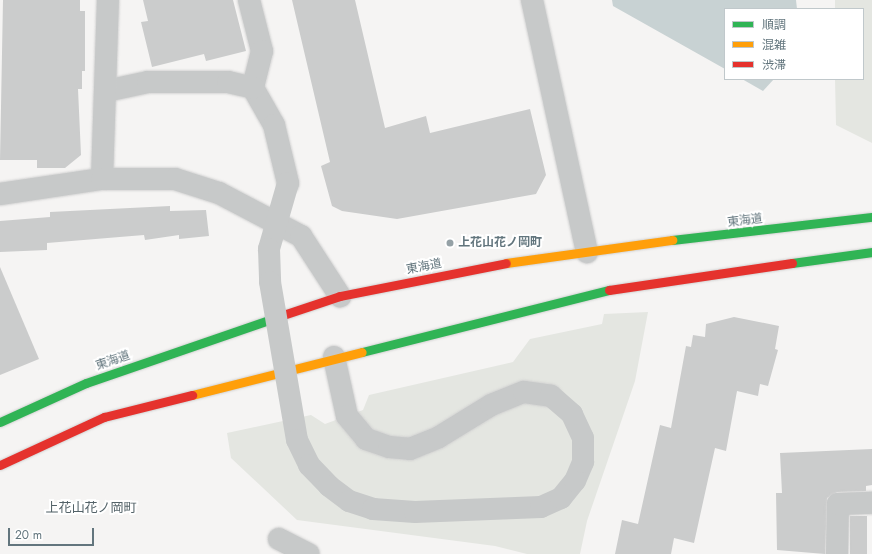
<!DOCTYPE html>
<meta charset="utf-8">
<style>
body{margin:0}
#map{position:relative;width:872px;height:554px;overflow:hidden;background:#f5f4f3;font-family:Jost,"Noto Sans JP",sans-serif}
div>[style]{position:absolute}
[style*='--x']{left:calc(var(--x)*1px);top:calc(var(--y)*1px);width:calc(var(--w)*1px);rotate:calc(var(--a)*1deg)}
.green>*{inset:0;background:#e4e6e1}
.water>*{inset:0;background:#c8d2d3}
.building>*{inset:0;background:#cbcccc}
.roads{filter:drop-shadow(0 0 1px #d1d1d1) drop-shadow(0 0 1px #d1d1d1)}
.street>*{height:22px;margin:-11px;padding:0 11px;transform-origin:11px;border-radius:11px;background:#c7c9c9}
.fast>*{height:9px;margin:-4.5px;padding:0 4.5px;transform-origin:4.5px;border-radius:4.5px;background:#30b455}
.slow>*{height:9px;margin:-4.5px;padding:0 4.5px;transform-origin:4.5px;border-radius:4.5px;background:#ff9f0a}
.jam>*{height:9px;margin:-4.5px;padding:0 4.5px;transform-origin:4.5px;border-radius:4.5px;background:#e5322d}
.street-bridge>*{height:22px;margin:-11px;padding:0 11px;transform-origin:11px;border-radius:11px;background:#c7c9c9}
.dots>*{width:11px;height:11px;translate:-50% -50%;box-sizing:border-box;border:2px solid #fff;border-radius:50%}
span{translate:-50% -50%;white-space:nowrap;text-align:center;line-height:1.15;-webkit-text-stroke:4px #fff;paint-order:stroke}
.street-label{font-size:12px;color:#62757d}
.poi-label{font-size:12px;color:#62757d;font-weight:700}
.left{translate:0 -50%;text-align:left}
.neighbourhood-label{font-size:13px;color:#536268}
.legend{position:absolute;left:724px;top:8px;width:140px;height:72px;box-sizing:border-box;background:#fff;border:1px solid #c0c8cb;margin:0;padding:5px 7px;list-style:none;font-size:12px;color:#62757d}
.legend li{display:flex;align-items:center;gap:8px;height:20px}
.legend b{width:20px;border:1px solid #c0c8cb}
.scale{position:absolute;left:8px;top:528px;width:86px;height:18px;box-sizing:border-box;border:2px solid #62757d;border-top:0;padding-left:5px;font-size:12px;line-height:14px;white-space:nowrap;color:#62757d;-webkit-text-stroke:3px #fff;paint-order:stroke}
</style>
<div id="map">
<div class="green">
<div style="clip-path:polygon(835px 0,872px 0,872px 143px,836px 125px,835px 79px,863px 79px,863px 9px,835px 9px)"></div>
<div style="clip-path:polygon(648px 312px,635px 381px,587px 521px,580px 554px,527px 554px,495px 546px,297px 520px,231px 458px,227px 433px,311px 415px,325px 424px,363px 410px,369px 395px,513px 362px,530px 339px,602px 324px,604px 314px)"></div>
</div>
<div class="water">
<div style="clip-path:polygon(612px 0,796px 0,797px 9px,725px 9px,725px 69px,613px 6px)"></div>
<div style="clip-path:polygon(742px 79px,774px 79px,763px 91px)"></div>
</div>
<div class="building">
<div style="clip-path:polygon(3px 0,80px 0,80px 11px,85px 11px,85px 71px,82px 71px,82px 89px,78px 89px,81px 155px,65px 168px,37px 168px,37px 160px,0 160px)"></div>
<div style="clip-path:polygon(143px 0,233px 0,246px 51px,206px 61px,204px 54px,152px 67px,141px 22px,148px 21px)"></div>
<div style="clip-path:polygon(292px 0,355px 0,385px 128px,426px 116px,430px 133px,530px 109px,546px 175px,536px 194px,397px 219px,342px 211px,332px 206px,321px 166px,330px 162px)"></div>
<div style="clip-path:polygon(170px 206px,170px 211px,206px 210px,209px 236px,179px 239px,179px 235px,145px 240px,144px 235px,47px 243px,47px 250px,0 252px,0 221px,50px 217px,50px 212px)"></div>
<div style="clip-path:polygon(0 267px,39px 359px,0 375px)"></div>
<div style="clip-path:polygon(734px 317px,779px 326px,775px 349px,778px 350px,768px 386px,760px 384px,758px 396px,737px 391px,726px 451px,715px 448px,694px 543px,674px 538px,671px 554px,615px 554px,622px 520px,638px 524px,660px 425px,671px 428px,686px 346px,691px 347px,693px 335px,705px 337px,706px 324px)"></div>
<div style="clip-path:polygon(872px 449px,872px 485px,866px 486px,866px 491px,837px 492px,827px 498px,825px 554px,777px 550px,776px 493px,782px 493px,780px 453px)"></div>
<div style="clip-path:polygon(850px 516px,867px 516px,867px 554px,850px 554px)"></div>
</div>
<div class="roads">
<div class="street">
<div style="--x:249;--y:0;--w:53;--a:75.7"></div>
<div style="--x:262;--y:51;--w:38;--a:104"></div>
<div style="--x:253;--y:88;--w:43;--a:60.4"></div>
<div style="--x:274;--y:125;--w:60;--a:76.4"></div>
<div style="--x:532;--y:0;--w:258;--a:77.7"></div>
<div style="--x:106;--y:91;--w:43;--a:-12.1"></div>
<div style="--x:148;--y:82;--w:80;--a:0"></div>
<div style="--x:228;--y:82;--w:26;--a:13"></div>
<div style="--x:102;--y:179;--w:179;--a:-88.1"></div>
<div style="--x:0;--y:194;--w:103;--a:-8.4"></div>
<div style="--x:102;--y:179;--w:73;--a:0"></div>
<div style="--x:175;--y:179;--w:46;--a:17.7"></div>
<div style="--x:219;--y:193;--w:93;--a:27.7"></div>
<div style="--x:301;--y:236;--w:72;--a:57"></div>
<div style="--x:334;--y:357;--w:60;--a:77.6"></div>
<div style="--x:347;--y:416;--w:30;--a:50"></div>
<div style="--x:366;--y:439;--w:24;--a:19"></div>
<div style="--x:389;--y:447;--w:21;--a:5"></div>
<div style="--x:410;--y:449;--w:31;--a:-22"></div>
<div style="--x:439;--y:437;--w:61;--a:-31.6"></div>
<div style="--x:491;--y:405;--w:35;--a:-22"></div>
<div style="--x:524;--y:392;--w:27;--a:8"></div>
<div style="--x:279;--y:539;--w:33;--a:27"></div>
<div style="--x:837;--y:554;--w:50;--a:-88.9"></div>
<div style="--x:838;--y:504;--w:34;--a:-2"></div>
</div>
<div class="fast">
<div style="--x:672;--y:240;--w:201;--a:-6.6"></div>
<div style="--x:792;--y:263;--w:81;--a:-7.8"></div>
<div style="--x:362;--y:352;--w:255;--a:-14.1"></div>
<div style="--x:0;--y:422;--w:94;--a:-24.4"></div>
<div style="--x:86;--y:383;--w:208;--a:-19"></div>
</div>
<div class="slow">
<div style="--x:506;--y:263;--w:168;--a:-7.9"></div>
<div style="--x:192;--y:395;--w:175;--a:-14.2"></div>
</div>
<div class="jam">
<div style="--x:609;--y:290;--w:185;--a:-8.4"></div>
<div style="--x:283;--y:315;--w:60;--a:-18.4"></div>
<div style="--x:340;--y:296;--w:169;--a:-11.2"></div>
<div style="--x:0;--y:465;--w:115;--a:-24.8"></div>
<div style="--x:104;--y:417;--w:91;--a:-14"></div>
</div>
</div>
<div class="street-bridge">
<div style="--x:288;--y:183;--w:69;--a:106.1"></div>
<div style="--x:269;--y:249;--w:33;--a:88"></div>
<div style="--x:270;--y:282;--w:160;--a:80.3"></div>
<div style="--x:297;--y:440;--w:28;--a:64"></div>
<div style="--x:309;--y:465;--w:29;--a:46"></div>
<div style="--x:329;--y:486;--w:25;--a:37"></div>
<div style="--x:349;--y:501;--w:25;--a:18"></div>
<div style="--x:373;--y:509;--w:42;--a:4.1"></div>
<div style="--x:415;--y:512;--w:126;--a:-2.3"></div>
<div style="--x:541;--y:507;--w:22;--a:-24"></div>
<div style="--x:561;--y:498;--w:22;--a:-51"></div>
<div style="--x:575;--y:481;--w:21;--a:-67"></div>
<div style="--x:583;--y:462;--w:24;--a:-90"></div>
<div style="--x:583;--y:438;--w:26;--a:-115"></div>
<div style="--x:572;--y:414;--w:28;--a:-139"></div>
</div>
<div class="dots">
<div style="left:450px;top:243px;background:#95a1a6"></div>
</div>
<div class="street-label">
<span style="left:745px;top:221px;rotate:-7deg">東海道</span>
<span style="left:424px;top:267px;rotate:-11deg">東海道</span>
<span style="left:113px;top:361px;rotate:-19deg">東海道</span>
</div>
<div class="poi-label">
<span class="left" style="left:458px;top:243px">上花山花ノ岡町</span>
</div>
<div class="neighbourhood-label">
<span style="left:91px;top:508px">上花山花ノ岡町</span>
</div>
<ul class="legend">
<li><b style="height:5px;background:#30b455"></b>順調</li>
<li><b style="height:5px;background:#ff9f0a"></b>混雑</li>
<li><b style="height:5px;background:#e5322d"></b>渋滞</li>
</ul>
<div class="scale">20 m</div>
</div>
